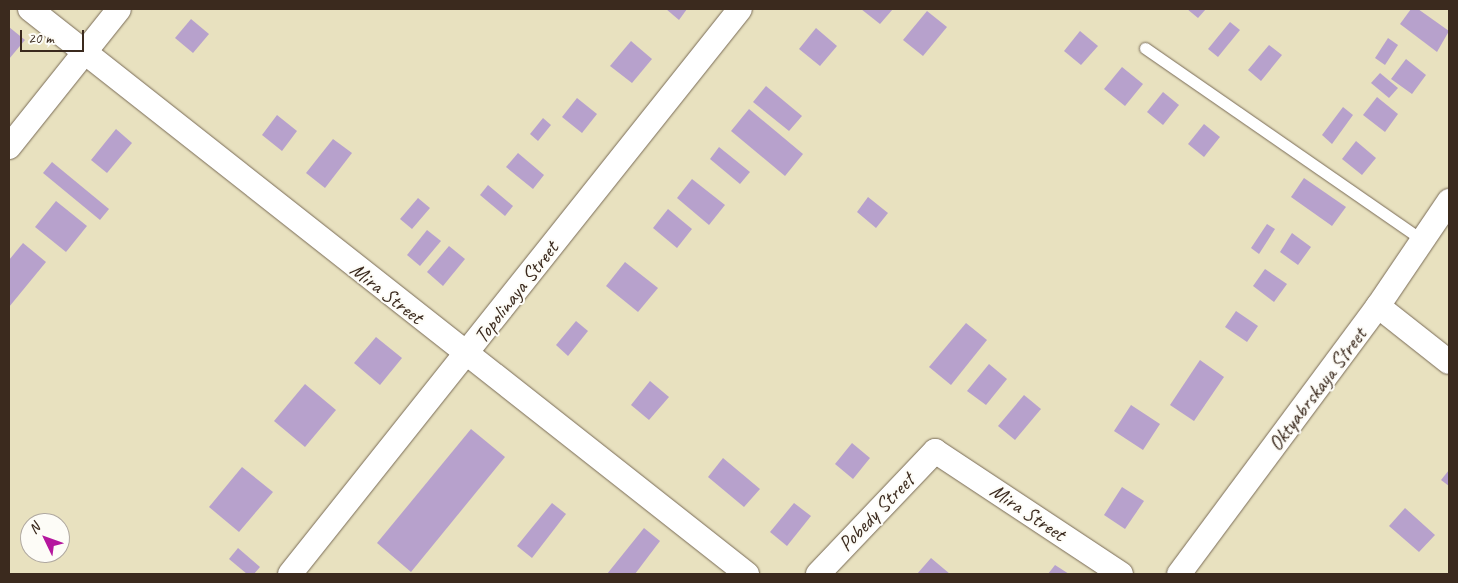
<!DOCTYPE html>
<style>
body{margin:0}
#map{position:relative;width:1458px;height:583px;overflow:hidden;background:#e8e1bf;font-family:Caveat,sans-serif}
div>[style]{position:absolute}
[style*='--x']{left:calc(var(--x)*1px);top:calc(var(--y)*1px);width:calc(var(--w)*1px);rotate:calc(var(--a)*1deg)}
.building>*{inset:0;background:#b7a1cc}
.roads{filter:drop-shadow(0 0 1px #786a56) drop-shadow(0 0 1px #786a56)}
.lane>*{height:11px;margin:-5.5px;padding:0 5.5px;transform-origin:5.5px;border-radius:5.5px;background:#fff}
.street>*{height:24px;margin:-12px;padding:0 12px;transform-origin:12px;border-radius:12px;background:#fff}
span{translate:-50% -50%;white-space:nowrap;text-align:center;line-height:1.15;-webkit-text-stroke:4px #fdfcf7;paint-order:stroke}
.street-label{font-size:21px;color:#3b2a1e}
.frame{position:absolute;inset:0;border:10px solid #3b2a1e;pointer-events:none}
.north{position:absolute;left:20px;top:513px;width:50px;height:50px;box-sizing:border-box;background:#fdfcf7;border:1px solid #afa8a0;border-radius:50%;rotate:312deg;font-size:14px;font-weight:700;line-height:20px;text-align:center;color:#3b2a1e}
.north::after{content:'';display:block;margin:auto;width:18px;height:22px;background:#b5179e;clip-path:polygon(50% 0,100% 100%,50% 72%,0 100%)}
.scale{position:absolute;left:20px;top:30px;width:64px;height:22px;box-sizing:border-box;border:2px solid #3b2a1e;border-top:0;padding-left:6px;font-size:15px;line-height:18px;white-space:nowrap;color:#3b2a1e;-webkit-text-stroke:4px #fdfcf7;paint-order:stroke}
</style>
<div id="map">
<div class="building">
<div style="clip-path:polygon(666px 9px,687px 9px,679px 20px)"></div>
<div style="clip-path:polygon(861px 9px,893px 9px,880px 24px)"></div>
<div style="clip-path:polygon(1187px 9px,1206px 9px,1198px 18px)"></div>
<div style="clip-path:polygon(1411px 9px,1418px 9px,1449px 31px,1437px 52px,1400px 24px)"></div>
<div style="clip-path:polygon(927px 11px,947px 27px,923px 56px,903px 40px)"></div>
<div style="clip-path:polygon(191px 19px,209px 34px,193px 53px,175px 38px)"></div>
<div style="clip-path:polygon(1230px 22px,1240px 30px,1218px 57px,1208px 49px)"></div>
<div style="clip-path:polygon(9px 27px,25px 40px,9px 59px)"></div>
<div style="clip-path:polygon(816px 28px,837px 46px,820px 66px,799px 49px)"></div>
<div style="clip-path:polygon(1080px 31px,1098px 46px,1081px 65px,1064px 51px)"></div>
<div style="clip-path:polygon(1388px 38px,1398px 45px,1385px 65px,1375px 58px)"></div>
<div style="clip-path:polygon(631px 41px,652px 59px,632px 83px,610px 66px)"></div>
<div style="clip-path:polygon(1269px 45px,1282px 55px,1261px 81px,1248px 70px)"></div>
<div style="clip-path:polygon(1406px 59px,1426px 75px,1412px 94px,1391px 79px)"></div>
<div style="clip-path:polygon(1122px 67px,1143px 84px,1125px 106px,1104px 89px)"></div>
<div style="clip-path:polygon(1380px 73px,1398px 88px,1389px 98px,1371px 83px)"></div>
<div style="clip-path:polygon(766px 86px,802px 116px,789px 131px,753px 102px)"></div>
<div style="clip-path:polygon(1163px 92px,1179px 105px,1163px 125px,1147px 112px)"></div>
<div style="clip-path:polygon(1377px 97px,1398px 114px,1385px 132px,1363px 115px)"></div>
<div style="clip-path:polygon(577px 98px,597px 114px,582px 133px,562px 117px)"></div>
<div style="clip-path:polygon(1343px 107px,1353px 115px,1332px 144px,1322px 135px)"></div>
<div style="clip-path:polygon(749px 109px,803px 154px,785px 176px,731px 131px)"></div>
<div style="clip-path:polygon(277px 115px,297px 131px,282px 151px,262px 135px)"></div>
<div style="clip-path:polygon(543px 118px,551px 125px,538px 141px,530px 134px)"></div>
<div style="clip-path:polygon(1204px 124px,1220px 137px,1204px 157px,1188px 144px)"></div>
<div style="clip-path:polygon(116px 129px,132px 143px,107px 173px,91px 160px)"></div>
<div style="clip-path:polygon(333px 139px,352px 153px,325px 188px,306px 173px)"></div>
<div style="clip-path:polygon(1356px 141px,1376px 158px,1362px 175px,1342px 159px)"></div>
<div style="clip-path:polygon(719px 147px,750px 172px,740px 184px,710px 159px)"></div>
<div style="clip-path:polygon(518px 153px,544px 175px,533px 189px,506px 167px)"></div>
<div style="clip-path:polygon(52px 162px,109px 209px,100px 220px,43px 173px)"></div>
<div style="clip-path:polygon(1304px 178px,1346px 207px,1332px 226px,1291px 197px)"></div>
<div style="clip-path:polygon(692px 179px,725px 205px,709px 225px,677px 198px)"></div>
<div style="clip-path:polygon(488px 185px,513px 206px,505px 216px,480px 195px)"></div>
<div style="clip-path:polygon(868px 197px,888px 213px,876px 228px,857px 212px)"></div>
<div style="clip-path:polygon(418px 198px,430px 208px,412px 229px,400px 219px)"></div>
<div style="clip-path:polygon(56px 201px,87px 226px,66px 252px,35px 227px)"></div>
<div style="clip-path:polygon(668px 209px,692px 229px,677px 248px,653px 228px)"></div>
<div style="clip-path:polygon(1267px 224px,1275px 229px,1259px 254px,1251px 248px)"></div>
<div style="clip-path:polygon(427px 230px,441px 241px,420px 266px,407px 255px)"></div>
<div style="clip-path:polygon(1292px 233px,1311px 247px,1298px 265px,1280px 252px)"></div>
<div style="clip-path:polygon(23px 243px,46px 262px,9px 307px,9px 260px)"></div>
<div style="clip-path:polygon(449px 246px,465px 259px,443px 286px,427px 272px)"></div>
<div style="clip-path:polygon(625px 262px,658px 288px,638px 312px,606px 286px)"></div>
<div style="clip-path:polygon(1265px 269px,1287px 284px,1274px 302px,1253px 286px)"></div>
<div style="clip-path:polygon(1236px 311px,1258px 326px,1247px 342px,1225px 327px)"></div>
<div style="clip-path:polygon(576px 321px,588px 331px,568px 356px,556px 345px)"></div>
<div style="clip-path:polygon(966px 323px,987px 340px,951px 385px,929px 367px)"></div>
<div style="clip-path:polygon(376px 337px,402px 358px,380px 385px,354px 363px)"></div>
<div style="clip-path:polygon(1200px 360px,1224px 377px,1194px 421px,1170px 405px)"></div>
<div style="clip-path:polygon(989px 364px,1007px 379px,986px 405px,967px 391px)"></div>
<div style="clip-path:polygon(650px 381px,669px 397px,649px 420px,631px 405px)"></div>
<div style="clip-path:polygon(305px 384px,336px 410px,305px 447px,274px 421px)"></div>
<div style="clip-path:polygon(1024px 395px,1041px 409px,1015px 440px,998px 426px)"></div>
<div style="clip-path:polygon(1131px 405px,1160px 424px,1143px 450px,1114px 431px)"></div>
<div style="clip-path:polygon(471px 429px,505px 457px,411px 572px,377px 543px)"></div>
<div style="clip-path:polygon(852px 443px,870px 458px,853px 479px,835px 464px)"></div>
<div style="clip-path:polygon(723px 458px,760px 489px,744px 507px,708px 477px)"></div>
<div style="clip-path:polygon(242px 467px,273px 492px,239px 532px,209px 507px)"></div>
<div style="clip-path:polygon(1449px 470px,1449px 486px,1441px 480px)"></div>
<div style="clip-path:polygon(1122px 487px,1144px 501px,1125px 529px,1104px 515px)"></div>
<div style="clip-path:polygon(552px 503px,566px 514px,532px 558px,517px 546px)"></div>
<div style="clip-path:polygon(794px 503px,811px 516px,787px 546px,770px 532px)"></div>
<div style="clip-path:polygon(1405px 508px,1435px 535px,1419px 552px,1389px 526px)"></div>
<div style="clip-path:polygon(644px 528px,660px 541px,635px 574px,607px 574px)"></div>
<div style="clip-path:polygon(238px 548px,260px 567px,254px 574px,247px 574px,229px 559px)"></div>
<div style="clip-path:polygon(931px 558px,950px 574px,917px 574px)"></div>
<div style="clip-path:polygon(1055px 565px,1069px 574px,1048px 574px)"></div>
</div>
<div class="roads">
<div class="lane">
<div style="--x:1145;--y:48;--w:337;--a:34.7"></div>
</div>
<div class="street">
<div style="--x:30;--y:9;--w:913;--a:38.24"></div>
<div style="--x:9;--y:147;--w:176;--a:-51.4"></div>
<div style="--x:1378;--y:306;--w:90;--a:38.3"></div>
<div style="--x:290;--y:574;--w:722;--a:-51.46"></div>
<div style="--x:818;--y:574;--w:170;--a:-46.4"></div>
<div style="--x:935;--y:451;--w:223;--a:33.5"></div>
<div style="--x:1179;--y:574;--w:334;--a:-53.4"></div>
<div style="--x:1378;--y:306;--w:127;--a:-55.9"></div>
</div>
</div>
<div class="street-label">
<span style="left:516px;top:292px;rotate:-52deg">Topolinaya Street</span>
<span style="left:387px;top:293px;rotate:38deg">Mira Street</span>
<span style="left:1317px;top:389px;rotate:-53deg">Oktyabrskaya Street</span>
<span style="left:876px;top:512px;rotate:-46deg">Pobedy Street</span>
<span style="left:1028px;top:512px;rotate:34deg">Mira Street</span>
</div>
<div class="frame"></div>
<div class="north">N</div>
<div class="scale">20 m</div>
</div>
